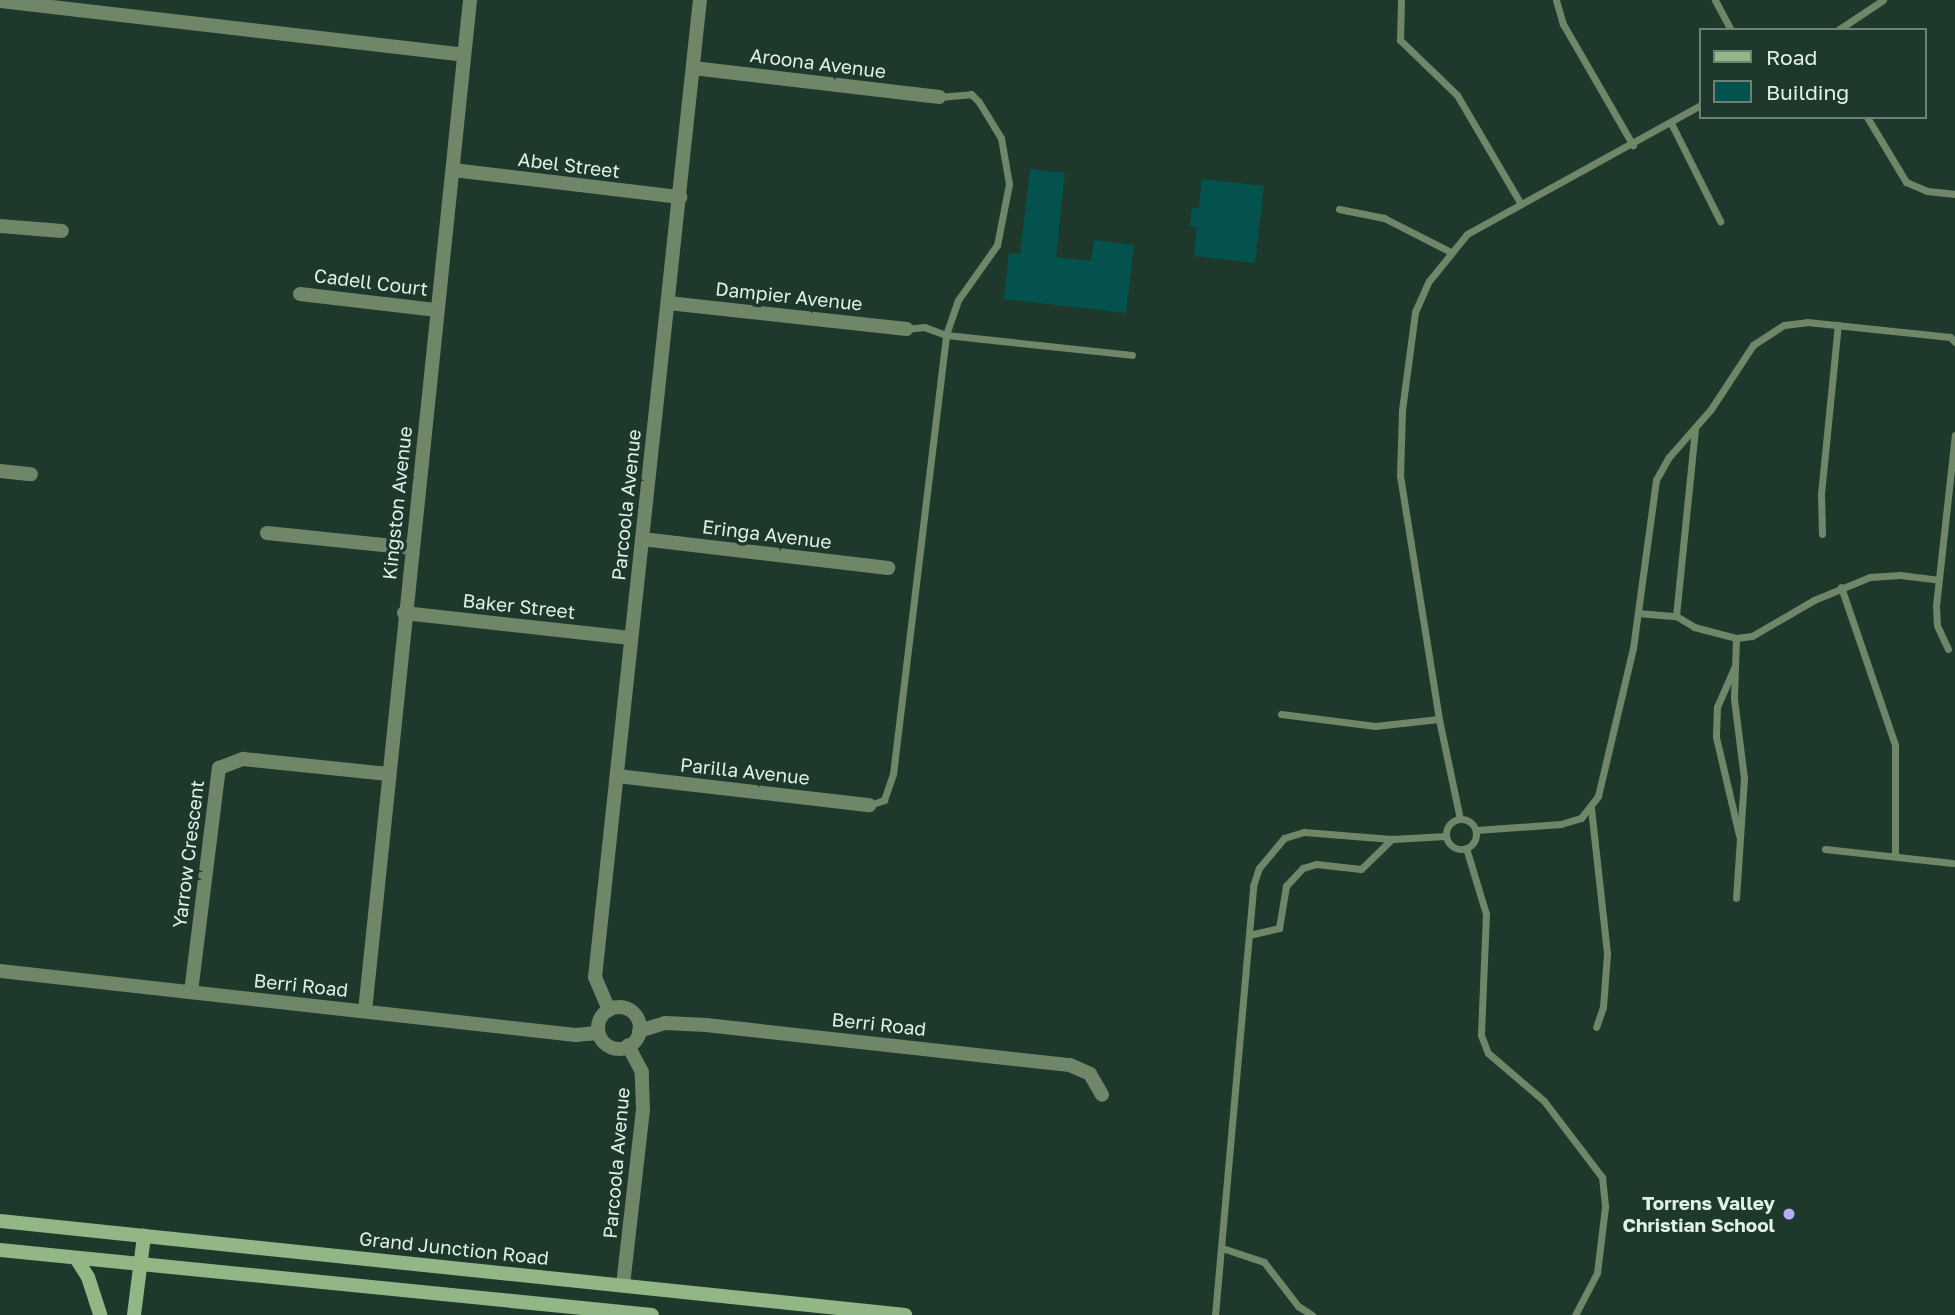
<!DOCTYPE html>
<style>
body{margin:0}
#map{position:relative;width:1955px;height:1315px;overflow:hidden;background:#1e392c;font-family:"Golos Text",sans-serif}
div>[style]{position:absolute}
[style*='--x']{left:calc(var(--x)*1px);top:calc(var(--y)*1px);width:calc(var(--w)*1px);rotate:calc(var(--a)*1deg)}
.building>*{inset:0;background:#04524d}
.lane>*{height:7px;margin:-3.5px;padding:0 3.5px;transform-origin:3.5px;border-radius:3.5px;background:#708669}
.lane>.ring{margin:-3.5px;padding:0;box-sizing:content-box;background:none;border:7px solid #708669;border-radius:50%}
.street>*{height:14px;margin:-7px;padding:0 7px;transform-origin:7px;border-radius:7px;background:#708669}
.street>.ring{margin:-7px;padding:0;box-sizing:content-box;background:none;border:14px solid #708669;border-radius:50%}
.secondary>*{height:14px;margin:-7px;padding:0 7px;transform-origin:7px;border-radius:7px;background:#93b686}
.dots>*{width:19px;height:19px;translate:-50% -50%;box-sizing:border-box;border:4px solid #1e392c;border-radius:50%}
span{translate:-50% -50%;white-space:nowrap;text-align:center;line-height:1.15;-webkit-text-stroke:7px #1e392c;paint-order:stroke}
.street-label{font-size:19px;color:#e0f0e8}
.poi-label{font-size:19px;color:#e0f0e8;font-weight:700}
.right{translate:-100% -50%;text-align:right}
.legend{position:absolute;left:1699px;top:28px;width:228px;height:91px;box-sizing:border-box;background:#1e392c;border:2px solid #6c8277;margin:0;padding:9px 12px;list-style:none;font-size:21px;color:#e0f0e8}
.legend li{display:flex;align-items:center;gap:14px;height:35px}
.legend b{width:35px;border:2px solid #6c8277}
</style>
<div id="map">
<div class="building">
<div style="clip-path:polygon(1030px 169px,1065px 173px,1056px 257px,1091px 261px,1094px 240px,1134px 245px,1126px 313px,1004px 299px,1009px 253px,1020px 254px)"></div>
<div style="clip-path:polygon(1202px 179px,1264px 186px,1255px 263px,1194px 256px,1197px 227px,1190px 227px,1192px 208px,1199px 208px)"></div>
</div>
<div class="lane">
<div style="--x:1401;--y:0;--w:40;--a:91.4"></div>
<div style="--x:1400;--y:40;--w:79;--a:44"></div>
<div style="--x:1457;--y:95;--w:126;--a:59.6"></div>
<div style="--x:1556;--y:0;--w:25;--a:74"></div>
<div style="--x:1563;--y:24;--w:140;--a:60"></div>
<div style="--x:1715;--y:0;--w:34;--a:62"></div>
<div style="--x:1838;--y:30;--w:54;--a:-33.7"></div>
<div style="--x:939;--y:97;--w:32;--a:-5"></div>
<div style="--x:971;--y:94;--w:11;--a:45"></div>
<div style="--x:979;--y:102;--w:42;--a:58.6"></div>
<div style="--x:1001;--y:138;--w:47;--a:80.1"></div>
<div style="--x:1009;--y:184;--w:62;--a:101.1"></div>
<div style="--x:997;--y:245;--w:67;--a:125.3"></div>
<div style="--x:958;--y:300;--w:37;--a:109"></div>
<div style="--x:946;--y:335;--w:187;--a:6.1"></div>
<div style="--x:1867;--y:117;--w:76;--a:59"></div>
<div style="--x:1906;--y:182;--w:23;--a:23"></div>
<div style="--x:1927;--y:191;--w:28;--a:6"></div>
<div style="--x:1671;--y:123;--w:110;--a:63.4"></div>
<div style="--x:1339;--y:209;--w:46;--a:11.3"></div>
<div style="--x:1384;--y:218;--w:73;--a:26.9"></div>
<div style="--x:1822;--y:534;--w:40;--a:-91.4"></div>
<div style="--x:1821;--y:494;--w:170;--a:-84.3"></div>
<div style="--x:1841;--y:587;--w:167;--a:71.1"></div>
<div style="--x:1895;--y:745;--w:110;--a:90"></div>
<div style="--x:1638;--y:613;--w:38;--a:5"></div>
<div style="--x:1676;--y:616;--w:21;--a:31"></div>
<div style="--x:1694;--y:627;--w:43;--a:14.7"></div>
<div style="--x:1736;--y:638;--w:16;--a:-7"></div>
<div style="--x:1752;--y:636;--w:72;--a:-30.1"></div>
<div style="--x:1814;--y:600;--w:61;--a:-22.3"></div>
<div style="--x:1870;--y:577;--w:30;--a:-4"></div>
<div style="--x:1900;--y:575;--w:38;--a:7"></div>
<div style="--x:1676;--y:616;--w:187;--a:-84.2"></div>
<div style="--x:1736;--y:638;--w:61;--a:91.9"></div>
<div style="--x:1734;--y:699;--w:80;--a:82.8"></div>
<div style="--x:1744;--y:778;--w:120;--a:93.8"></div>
<div style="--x:1948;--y:649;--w:26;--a:-115"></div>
<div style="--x:1937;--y:625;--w:19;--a:-93"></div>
<div style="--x:1936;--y:606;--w:172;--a:-83.7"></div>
<div style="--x:1735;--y:666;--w:45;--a:113.7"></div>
<div style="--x:1717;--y:707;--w:30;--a:92"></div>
<div style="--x:1716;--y:737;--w:101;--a:76.8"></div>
<div style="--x:1281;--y:714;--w:95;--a:7.3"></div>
<div style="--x:1375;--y:726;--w:64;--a:-6.2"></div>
<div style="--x:869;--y:805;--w:16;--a:-18"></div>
<div style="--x:884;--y:800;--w:28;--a:-71"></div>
<div style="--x:893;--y:774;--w:442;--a:-83.1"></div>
<div style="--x:946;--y:335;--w:23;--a:-160"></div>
<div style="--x:924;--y:327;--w:17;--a:173"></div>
<div style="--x:1591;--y:808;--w:147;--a:83.7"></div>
<div style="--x:1607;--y:954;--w:53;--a:94.3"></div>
<div style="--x:1603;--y:1007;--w:21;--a:109"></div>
<div class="ring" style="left:1446px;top:819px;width:23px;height:23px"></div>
<div style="--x:1460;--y:819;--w:102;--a:-101.9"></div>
<div style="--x:1439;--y:719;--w:247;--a:-99.1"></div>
<div style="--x:1400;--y:475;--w:65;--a:-88.2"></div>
<div style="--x:1402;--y:410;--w:99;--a:-82.4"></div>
<div style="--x:1415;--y:312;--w:34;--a:-66"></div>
<div style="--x:1429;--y:281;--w:60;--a:-51"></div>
<div style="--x:1467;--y:234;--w:267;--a:-28.9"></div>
<div style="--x:1476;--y:830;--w:85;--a:-4"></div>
<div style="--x:1561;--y:824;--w:21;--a:-17"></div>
<div style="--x:1581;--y:818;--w:28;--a:-52"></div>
<div style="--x:1598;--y:796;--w:152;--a:-76.7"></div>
<div style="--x:1633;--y:648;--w:170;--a:-82.2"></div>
<div style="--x:1656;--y:480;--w:26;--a:-61"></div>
<div style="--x:1669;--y:457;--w:64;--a:-48.8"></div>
<div style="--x:1711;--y:409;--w:77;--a:-56.7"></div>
<div style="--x:1753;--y:345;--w:37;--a:-33"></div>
<div style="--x:1784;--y:325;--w:23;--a:-7"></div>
<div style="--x:1807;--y:322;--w:144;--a:6"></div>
<div style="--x:1950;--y:337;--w:7;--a:45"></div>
<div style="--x:1466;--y:848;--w:69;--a:73.1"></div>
<div style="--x:1486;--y:914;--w:121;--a:92.4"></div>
<div style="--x:1481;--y:1035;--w:19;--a:69"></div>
<div style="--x:1488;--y:1053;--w:74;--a:40.6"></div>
<div style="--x:1544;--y:1101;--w:96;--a:52.7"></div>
<div style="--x:1602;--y:1177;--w:30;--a:84"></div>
<div style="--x:1605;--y:1207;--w:66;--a:96.9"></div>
<div style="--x:1597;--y:1273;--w:47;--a:117.6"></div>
<div style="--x:1825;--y:849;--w:128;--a:6.3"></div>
<div style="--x:1249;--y:935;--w:31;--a:-13"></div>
<div style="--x:1279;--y:928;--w:43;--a:-80.5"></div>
<div style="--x:1286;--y:886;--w:25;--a:-47"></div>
<div style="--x:1303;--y:868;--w:14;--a:-17"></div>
<div style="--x:1316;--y:864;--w:45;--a:6.3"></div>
<div style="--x:1361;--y:869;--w:43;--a:-44.1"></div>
<div style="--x:1222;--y:1248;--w:44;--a:18.4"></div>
<div style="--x:1264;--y:1262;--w:56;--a:52.3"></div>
<div style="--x:1298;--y:1306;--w:17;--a:33"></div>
<div style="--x:1215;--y:1315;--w:431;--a:-84.9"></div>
<div style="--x:1253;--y:886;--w:19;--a:-72"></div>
<div style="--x:1259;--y:868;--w:39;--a:-50"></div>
<div style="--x:1284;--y:838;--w:21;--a:-17"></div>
<div style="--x:1304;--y:832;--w:88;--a:4.5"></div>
<div style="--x:1392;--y:839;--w:54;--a:-3.2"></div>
</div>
<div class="street">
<div style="--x:0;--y:1;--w:467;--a:6.6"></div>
<div style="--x:693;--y:68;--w:248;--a:6.7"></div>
<div style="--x:453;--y:170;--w:229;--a:6.8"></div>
<div style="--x:0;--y:226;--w:62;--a:4.6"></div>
<div style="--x:300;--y:294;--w:138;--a:6.7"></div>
<div style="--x:668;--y:303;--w:240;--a:6.2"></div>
<div style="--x:0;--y:471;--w:31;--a:6"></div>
<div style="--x:267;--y:533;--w:146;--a:5.9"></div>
<div style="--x:642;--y:539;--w:248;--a:6.7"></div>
<div style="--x:404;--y:613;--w:228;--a:6.3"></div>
<div style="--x:617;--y:776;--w:254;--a:6.6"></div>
<div style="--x:0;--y:971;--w:579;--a:6.35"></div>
<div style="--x:575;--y:1035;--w:23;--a:-5"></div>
<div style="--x:191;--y:992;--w:226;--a:-82.9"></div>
<div style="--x:219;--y:768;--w:26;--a:-21"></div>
<div style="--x:243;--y:759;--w:146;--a:5.9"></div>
<div class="ring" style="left:598px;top:1007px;width:28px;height:28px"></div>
<div style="--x:609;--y:1010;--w:36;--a:-113"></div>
<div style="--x:595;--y:977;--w:983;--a:-83.87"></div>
<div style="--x:365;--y:1011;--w:1016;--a:-84.07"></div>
<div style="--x:639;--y:1031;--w:27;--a:-17"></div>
<div style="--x:665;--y:1023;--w:41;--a:2.8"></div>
<div style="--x:706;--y:1025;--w:366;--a:6.3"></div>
<div style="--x:1070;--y:1065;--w:22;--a:24"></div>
<div style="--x:1090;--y:1074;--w:24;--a:60"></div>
<div style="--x:623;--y:1285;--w:176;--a:-83.5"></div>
<div style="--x:643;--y:1110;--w:38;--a:-92"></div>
<div style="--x:642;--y:1072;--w:30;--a:-118"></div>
</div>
<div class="secondary">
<div style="--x:0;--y:1221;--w:910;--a:5.93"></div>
<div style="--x:0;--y:1250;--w:655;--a:5.69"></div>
<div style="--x:76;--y:1258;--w:22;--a:58"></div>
<div style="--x:88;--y:1277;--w:40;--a:72"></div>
<div style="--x:134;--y:1315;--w:80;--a:-82.8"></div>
</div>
<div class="dots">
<div style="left:1789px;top:1214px;background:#b5acf8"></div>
</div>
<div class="street-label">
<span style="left:818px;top:63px;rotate:7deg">Aroona Avenue</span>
<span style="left:569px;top:165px;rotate:7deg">Abel Street</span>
<span style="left:371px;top:282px;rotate:7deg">Cadell Court</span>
<span style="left:789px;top:296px;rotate:6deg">Dampier Avenue</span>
<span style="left:397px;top:503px;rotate:-84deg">Kingston Avenue</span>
<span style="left:626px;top:505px;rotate:-84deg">Parcoola Avenue</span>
<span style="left:767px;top:534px;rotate:7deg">Eringa Avenue</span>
<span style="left:519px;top:606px;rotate:6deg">Baker Street</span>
<span style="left:745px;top:771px;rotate:6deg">Parilla Avenue</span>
<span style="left:188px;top:854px;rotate:-83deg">Yarrow Crescent</span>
<span style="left:301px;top:985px;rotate:6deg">Berri Road</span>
<span style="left:879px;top:1024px;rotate:6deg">Berri Road</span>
<span style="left:616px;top:1163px;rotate:-85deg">Parcoola Avenue</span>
<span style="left:454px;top:1248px;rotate:6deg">Grand Junction Road</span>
</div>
<div class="poi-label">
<span class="right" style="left:1775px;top:1214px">Torrens Valley<br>Christian School</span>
</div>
<ul class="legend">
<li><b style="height:9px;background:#93b686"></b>Road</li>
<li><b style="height:19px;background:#04524d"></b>Building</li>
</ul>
</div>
